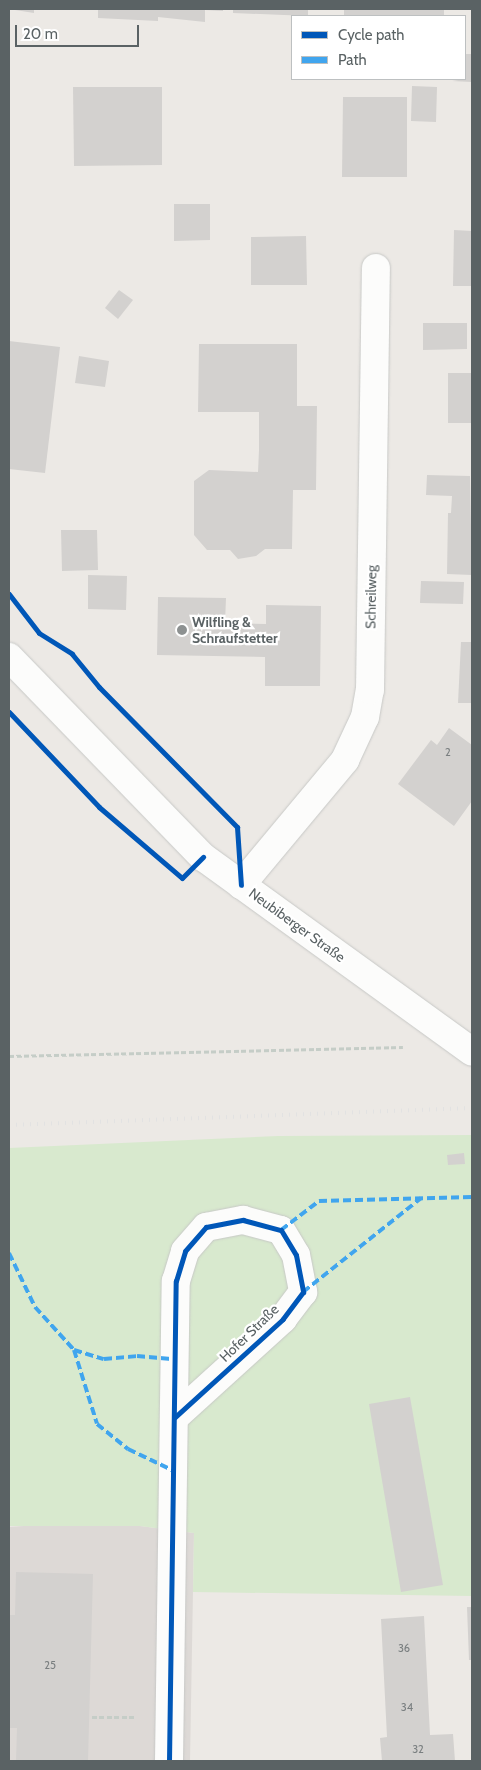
<!DOCTYPE html>
<meta charset="utf-8">
<style>
body{margin:0}
#map{position:relative;width:481px;height:1770px;overflow:hidden;background:#ece9e5;font-family:Cabin,sans-serif}
div>[style]{position:absolute}
[style*='--x']{left:calc(var(--x)*1px);top:calc(var(--y)*1px);width:calc(var(--w)*1px);rotate:calc(var(--a)*1deg)}
.industrial>*{inset:0;background:#ddd9d6}
.green>*{inset:0;background:#d8e9ce}
.building>*{inset:0;background:#d3d1cf}
.path>*{height:3px;margin-top:-1.5px;transform-origin:0;background:repeating-linear-gradient(90deg,#c5cdc7 0 5px,transparent 0 7.5px)}
.roads{filter:drop-shadow(0 0 1px #c7c8c6) drop-shadow(0 0 1px #c7c8c6)}
.street>*{height:28px;margin:-14px;padding:0 14px;transform-origin:14px;border-radius:14px;background:#fcfcfb}
.rail>*{height:4px;margin-top:-2px;transform-origin:0;background:repeating-linear-gradient(90deg,#e2e2e2 0 1px,transparent 0 7px)}
.quiet>*{height:4px;margin-top:-2px;transform-origin:0;background:repeating-linear-gradient(90deg,#40a5ee 0 8px,transparent 0 12px)}
.cycleway>*{height:5px;margin:-2.5px;padding:0 2.5px;transform-origin:2.5px;border-radius:2.5px;background:#0057b8}
.dots>*{width:14px;height:14px;translate:-50% -50%;box-sizing:border-box;border:2px solid #fff;border-radius:50%}
span{translate:-50% -50%;white-space:nowrap;text-align:center;line-height:1.15;-webkit-text-stroke:4.5px #fff;paint-order:stroke}
.number-label{font-size:11px;color:#7a7f80}
.number-label span{-webkit-text-stroke-width:0}
.street-label{font-size:14px;color:#5a6264}
.poi-label{font-size:14px;color:#5a6264;font-weight:700}
.left{translate:0 -50%;text-align:left}
.frame{position:absolute;inset:0;border:10px solid #5a6264;pointer-events:none}
.legend{position:absolute;left:291px;top:15px;width:175px;height:65px;box-sizing:border-box;background:#fff;border:1px solid #bdc0c1;margin:0;padding:6px 9px;list-style:none;font-size:15px;color:#5a6264}
.legend li{display:flex;align-items:center;gap:10px;height:25px}
.legend b{width:25px;border:1px solid #bdc0c1}
.scale{position:absolute;left:15px;top:25px;width:124px;height:22px;box-sizing:border-box;border:2px solid #5a6264;border-top:0;padding-left:6px;font-size:15px;line-height:18px;white-space:nowrap;color:#5a6264;-webkit-text-stroke:4px #fff;paint-order:stroke}
</style>
<div id="map">
<div class="industrial">
<div style="clip-path:polygon(68px 1523px,140px 1526px,194px 1533px,190px 1761px,9px 1761px,9px 1527px)"></div>
</div>
<div class="green">
<div style="clip-path:polygon(472px 1135px,472px 1596px,193px 1592px,194px 1533px,140px 1526px,9px 1526px,9px 1148px,278px 1136px)"></div>
</div>
<div class="building">
<div style="clip-path:polygon(9px 9px,34px 9px,34px 13px)"></div>
<div style="clip-path:polygon(98px 9px,223px 9px,223px 11px,205px 10px,205px 22px,158px 17px,158px 21px,98px 18px)"></div>
<div style="clip-path:polygon(233px 9px,308px 9px,308px 16px,233px 13px)"></div>
<div style="clip-path:polygon(344px 9px,444px 9px,444px 16px,344px 16px)"></div>
<div style="clip-path:polygon(465px 54px,472px 54px,472px 82px,452px 81px,465px 79px)"></div>
<div style="clip-path:polygon(412px 86px,437px 87px,436px 122px,411px 121px)"></div>
<div style="clip-path:polygon(73px 87px,162px 87px,162px 165px,74px 166px)"></div>
<div style="clip-path:polygon(343px 97px,407px 97px,407px 177px,342px 177px)"></div>
<div style="clip-path:polygon(174px 204px,210px 204px,210px 240px,174px 241px)"></div>
<div style="clip-path:polygon(454px 230px,472px 231px,472px 286px,453px 286px)"></div>
<div style="clip-path:polygon(306px 236px,307px 285px,251px 285px,251px 237px)"></div>
<div style="clip-path:polygon(119px 290px,133px 300px,118px 319px,105px 308px)"></div>
<div style="clip-path:polygon(423px 323px,467px 323px,467px 349px,423px 350px)"></div>
<div style="clip-path:polygon(9px 341px,60px 347px,45px 473px,9px 469px)"></div>
<div style="clip-path:polygon(199px 344px,297px 344px,297px 406px,317px 406px,316px 490px,293px 490px,292px 549px,265px 549px,256px 556px,238px 559px,230px 550px,207px 550px,194px 535px,194px 481px,209px 470px,258px 472px,259px 450px,259px 412px,198px 412px)"></div>
<div style="clip-path:polygon(79px 356px,109px 361px,105px 387px,75px 383px)"></div>
<div style="clip-path:polygon(448px 373px,472px 373px,472px 423px,448px 423px)"></div>
<div style="clip-path:polygon(427px 475px,470px 476px,472px 575px,447px 574px,448px 513px,451px 513px,452px 496px,426px 495px)"></div>
<div style="clip-path:polygon(61px 530px,97px 530px,98px 570px,62px 571px)"></div>
<div style="clip-path:polygon(88px 575px,127px 576px,126px 610px,88px 609px)"></div>
<div style="clip-path:polygon(421px 581px,464px 582px,463px 604px,420px 603px)"></div>
<div style="clip-path:polygon(158px 597px,226px 598px,225px 623px,266px 624px,266px 605px,321px 606px,320px 686px,265px 686px,265px 657px,157px 655px)"></div>
<div style="clip-path:polygon(461px 642px,472px 642px,472px 703px,458px 703px)"></div>
<div style="clip-path:polygon(449px 728px,472px 745px,472px 801px,454px 826px,398px 784px,431px 740px,437px 745px)"></div>
<div style="clip-path:polygon(464px 1153px,465px 1164px,448px 1165px,447px 1155px)"></div>
<div style="clip-path:polygon(410px 1397px,443px 1585px,401px 1592px,369px 1404px)"></div>
<div style="clip-path:polygon(16px 1572px,93px 1574px,88px 1761px,16px 1761px,17px 1728px,9px 1728px,9px 1615px,15px 1615px)"></div>
<div style="clip-path:polygon(467px 1607px,472px 1607px,472px 1660px,469px 1660px)"></div>
<div style="clip-path:polygon(424px 1616px,430px 1735px,453px 1734px,455px 1761px,382px 1761px,380px 1738px,387px 1737px,381px 1619px)"></div>
</div>
<div class="path">
<div style="--x:9;--y:1056;--w:394;--a:-1.3"></div>
<div style="--x:92;--y:1717;--w:42;--a:0"></div>
</div>
<div class="roads">
<div class="street">
<div style="--x:9;--y:657;--w:279;--a:45.9"></div>
<div style="--x:203;--y:857;--w:332;--a:35.9"></div>
<div style="--x:241;--y:885;--w:163;--a:-50.2"></div>
<div style="--x:345;--y:760;--w:47;--a:-65.1"></div>
<div style="--x:365;--y:717;--w:27;--a:-80"></div>
<div style="--x:370;--y:690;--w:422;--a:-89.2"></div>
<div style="--x:169;--y:1761;--w:480;--a:-89.2"></div>
<div style="--x:176;--y:1281;--w:31;--a:-73"></div>
<div style="--x:185;--y:1251;--w:32;--a:-49"></div>
<div style="--x:206;--y:1227;--w:38;--a:-11"></div>
<div style="--x:243;--y:1220;--w:39;--a:15"></div>
<div style="--x:281;--y:1230;--w:29;--a:59"></div>
<div style="--x:296;--y:1255;--w:38;--a:79"></div>
<div style="--x:303;--y:1292;--w:34;--a:127"></div>
<div style="--x:283;--y:1319;--w:146;--a:137.8"></div>
</div>
</div>
<div class="rail">
<div style="--x:9;--y:1125;--w:463;--a:-2.1"></div>
</div>
<div class="quiet">
<div style="--x:281;--y:1230;--w:48;--a:-37.3"></div>
<div style="--x:319;--y:1201;--w:153;--a:-1.5"></div>
<div style="--x:9;--y:1253;--w:60;--a:64.3"></div>
<div style="--x:35;--y:1307;--w:58;--a:47.8"></div>
<div style="--x:74;--y:1350;--w:77;--a:72.7"></div>
<div style="--x:97;--y:1424;--w:40;--a:39"></div>
<div style="--x:128;--y:1449;--w:49;--a:25.5"></div>
<div style="--x:303;--y:1292;--w:151;--a:-38.5"></div>
<div style="--x:74;--y:1350;--w:31;--a:17"></div>
<div style="--x:104;--y:1359;--w:33;--a:-5"></div>
<div style="--x:137;--y:1356;--w:37;--a:5"></div>
</div>
<div class="cycleway">
<div style="--x:9;--y:594;--w:49;--a:52.4"></div>
<div style="--x:39;--y:633;--w:39;--a:32"></div>
<div style="--x:72;--y:654;--w:43;--a:50.7"></div>
<div style="--x:99;--y:687;--w:197;--a:45.4"></div>
<div style="--x:237;--y:827;--w:58;--a:86.1"></div>
<div style="--x:9;--y:712;--w:131;--a:46.5"></div>
<div style="--x:99;--y:807;--w:109;--a:40.5"></div>
<div style="--x:182;--y:878;--w:30;--a:-45"></div>
<div style="--x:169;--y:1761;--w:480;--a:-89.2"></div>
<div style="--x:176;--y:1281;--w:31;--a:-73"></div>
<div style="--x:185;--y:1251;--w:32;--a:-49"></div>
<div style="--x:206;--y:1227;--w:38;--a:-11"></div>
<div style="--x:243;--y:1220;--w:39;--a:15"></div>
<div style="--x:281;--y:1230;--w:29;--a:59"></div>
<div style="--x:296;--y:1255;--w:38;--a:79"></div>
<div style="--x:303;--y:1292;--w:34;--a:127"></div>
<div style="--x:283;--y:1319;--w:146;--a:137.8"></div>
</div>
<div class="dots">
<div style="left:182px;top:630px;background:#8d9191"></div>
</div>
<div class="number-label">
<span style="left:448px;top:752px">2</span>
<span style="left:404px;top:1648px">36</span>
<span style="left:50px;top:1665px">25</span>
<span style="left:407px;top:1707px">34</span>
<span style="left:418px;top:1749px">32</span>
</div>
<div class="street-label">
<span style="left:371px;top:597px;rotate:-89deg">Schreilweg</span>
<span style="left:297px;top:925px;rotate:36deg">Neubiberger Straße</span>
<span style="left:249px;top:1333px;rotate:-44deg">Hofer Straße</span>
</div>
<div class="poi-label">
<span class="left" style="left:192px;top:630px">Wilfling &amp;<br>Schraufstetter</span>
</div>
<div class="frame"></div>
<ul class="legend">
<li><b style="height:6px;background:#0057b8"></b>Cycle path</li>
<li><b style="height:6px;background:#40a5ee"></b>Path</li>
</ul>
<div class="scale">20 m</div>
</div>
